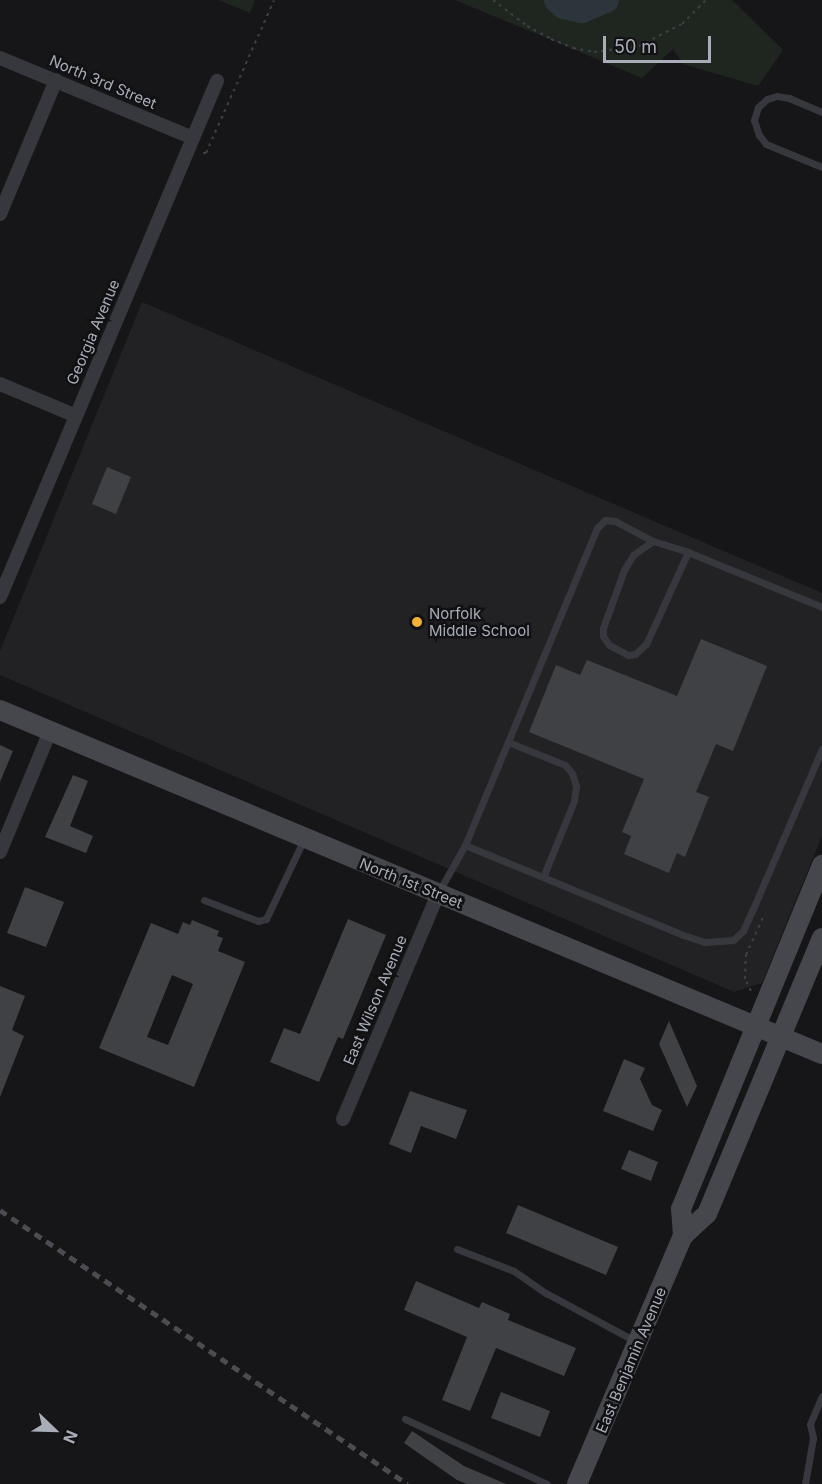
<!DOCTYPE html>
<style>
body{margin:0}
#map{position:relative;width:822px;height:1484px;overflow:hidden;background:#161618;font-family:Inter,sans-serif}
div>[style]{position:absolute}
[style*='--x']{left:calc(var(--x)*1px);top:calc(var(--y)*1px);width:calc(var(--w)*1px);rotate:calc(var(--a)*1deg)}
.built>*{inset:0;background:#222225}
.green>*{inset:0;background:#1e261f}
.river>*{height:26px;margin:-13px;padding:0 13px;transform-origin:13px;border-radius:13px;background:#2c353c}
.building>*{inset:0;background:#404145}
.path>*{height:2px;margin-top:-1px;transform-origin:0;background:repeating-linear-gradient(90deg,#3d3f44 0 3px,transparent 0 7.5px)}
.lane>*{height:7px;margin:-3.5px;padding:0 3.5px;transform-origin:3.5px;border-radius:3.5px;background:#37383d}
.street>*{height:14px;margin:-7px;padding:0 7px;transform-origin:7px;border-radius:7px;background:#37383d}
.secondary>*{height:20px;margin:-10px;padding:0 10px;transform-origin:10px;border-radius:10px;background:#45474d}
.rail>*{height:4.5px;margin-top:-2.25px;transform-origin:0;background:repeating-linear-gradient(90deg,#4a4c52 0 8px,transparent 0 14px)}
.dots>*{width:16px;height:16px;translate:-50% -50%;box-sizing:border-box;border:3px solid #111113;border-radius:50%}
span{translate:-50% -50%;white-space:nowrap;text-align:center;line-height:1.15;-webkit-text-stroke:5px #111113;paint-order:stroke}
.street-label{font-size:15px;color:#a8adb8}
.poi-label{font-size:15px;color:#a8adb8}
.left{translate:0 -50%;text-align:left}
.north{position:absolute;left:24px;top:1400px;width:60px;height:60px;-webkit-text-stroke:4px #111113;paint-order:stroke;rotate:113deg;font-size:16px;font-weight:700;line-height:24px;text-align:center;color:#a8adb8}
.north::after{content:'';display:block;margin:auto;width:21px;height:27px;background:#a8adb8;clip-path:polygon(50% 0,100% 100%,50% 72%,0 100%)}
.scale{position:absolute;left:603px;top:36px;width:108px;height:27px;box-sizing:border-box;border:3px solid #a8adb8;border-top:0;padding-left:8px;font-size:18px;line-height:21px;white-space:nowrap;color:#a8adb8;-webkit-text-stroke:4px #111113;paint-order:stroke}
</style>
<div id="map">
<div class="built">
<div style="clip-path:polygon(142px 302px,822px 593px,822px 836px,762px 983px,734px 992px,0 675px,0 651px)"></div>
</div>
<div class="green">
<div style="clip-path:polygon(218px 0,255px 0,250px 13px)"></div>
<div style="clip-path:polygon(455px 0,732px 0,783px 50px,758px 86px,683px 64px,673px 49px,642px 78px)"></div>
</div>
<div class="river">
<div style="--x:557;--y:0;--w:9;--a:41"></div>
<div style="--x:564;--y:6;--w:18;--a:13"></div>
<div style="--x:582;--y:10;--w:26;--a:-23"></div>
</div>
<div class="building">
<div style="clip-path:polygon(107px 467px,131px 477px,116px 514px,92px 504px)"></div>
<div style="clip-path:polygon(701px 639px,767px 666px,733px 751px,716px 744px,696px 792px,709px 797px,685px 857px,677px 853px,669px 873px,624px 854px,631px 836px,622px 832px,644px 779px,529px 732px,556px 665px,580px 675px,587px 660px,677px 696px)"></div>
<div style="clip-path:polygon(0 745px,13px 751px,0 782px)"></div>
<div style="clip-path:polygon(73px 775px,88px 781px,70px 826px,93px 836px,86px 853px,45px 837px)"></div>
<div style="clip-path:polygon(25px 887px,64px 902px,46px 947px,7px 933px)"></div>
<div style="clip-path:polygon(348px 919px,386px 935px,343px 1039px,338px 1037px,319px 1082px,270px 1062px,284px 1028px,300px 1034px)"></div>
<div style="clip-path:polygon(evenodd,192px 920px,219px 931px,217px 936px,223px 938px,218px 951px,245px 962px,194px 1087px,99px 1048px,151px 923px,178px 934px,183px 922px,190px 925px,192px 920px,172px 975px,193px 984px,168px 1045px,147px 1037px,172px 975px)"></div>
<div style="clip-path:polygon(0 986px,25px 996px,12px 1030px,24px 1036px,0 1097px)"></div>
<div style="clip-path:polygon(669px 1021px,697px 1086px,687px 1107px,659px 1044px)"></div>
<div style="clip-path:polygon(624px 1059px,645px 1068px,640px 1079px,652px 1105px,662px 1110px,653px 1131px,603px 1111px)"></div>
<div style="clip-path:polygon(410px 1091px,467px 1110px,456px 1139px,421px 1126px,411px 1153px,389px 1144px)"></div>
<div style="clip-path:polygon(629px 1150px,658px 1162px,651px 1181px,621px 1169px)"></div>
<div style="clip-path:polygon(518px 1205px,618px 1247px,606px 1275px,506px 1233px)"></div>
<div style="clip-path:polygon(416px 1281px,479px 1308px,482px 1302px,510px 1314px,508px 1320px,576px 1348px,564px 1376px,496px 1348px,470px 1411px,442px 1400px,467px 1337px,404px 1310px)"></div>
<div style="clip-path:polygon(501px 1392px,550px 1411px,540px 1437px,491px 1418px)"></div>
<div style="clip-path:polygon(412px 1431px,464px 1466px,506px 1484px,467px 1484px,457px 1480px,404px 1443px)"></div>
</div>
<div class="path">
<div style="--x:493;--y:0;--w:43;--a:37.4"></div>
<div style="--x:527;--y:26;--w:27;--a:28"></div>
<div style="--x:551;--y:39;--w:24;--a:22"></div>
<div style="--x:573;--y:48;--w:21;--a:11"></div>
<div style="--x:594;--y:52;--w:45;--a:-7.6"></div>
<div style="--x:639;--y:46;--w:48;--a:-27.1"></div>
<div style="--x:682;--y:24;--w:34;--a:-45"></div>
<div style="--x:203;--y:153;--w:3;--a:0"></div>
<div style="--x:206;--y:153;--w:167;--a:-66"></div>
<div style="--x:751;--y:991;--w:13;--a:-117"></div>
<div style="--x:745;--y:979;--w:24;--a:-88"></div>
<div style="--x:746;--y:955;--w:42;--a:-65.9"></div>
</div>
<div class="lane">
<div style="--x:822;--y:112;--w:36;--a:-157"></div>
<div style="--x:789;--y:98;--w:12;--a:-171"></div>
<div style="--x:777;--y:96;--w:10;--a:163"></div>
<div style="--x:767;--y:99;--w:12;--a:138"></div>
<div style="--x:758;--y:107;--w:14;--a:107"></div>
<div style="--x:754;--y:120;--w:16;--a:72"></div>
<div style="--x:759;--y:135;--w:11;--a:52"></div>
<div style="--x:766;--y:144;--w:61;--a:22.3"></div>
<div style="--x:653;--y:541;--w:37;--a:17"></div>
<div style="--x:688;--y:552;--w:101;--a:114.5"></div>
<div style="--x:646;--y:644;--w:15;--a:138"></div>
<div style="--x:635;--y:654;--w:7;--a:172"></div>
<div style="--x:628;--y:655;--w:21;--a:-152"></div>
<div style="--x:609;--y:645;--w:11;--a:-124"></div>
<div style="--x:603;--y:636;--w:8;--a:-90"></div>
<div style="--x:603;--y:628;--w:62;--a:-70.1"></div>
<div style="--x:624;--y:570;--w:17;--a:-59"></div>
<div style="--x:633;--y:555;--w:24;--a:-35"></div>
<div style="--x:688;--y:552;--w:145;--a:22.3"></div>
<div style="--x:508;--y:742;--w:61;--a:22"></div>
<div style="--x:565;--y:765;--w:11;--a:49"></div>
<div style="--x:572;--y:773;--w:14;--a:73"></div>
<div style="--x:576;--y:786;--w:15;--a:98"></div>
<div style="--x:574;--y:801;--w:80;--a:112.1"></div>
<div style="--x:465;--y:845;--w:236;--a:22.4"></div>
<div style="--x:683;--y:935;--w:23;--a:18"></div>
<div style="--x:705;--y:942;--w:28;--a:-4"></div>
<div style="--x:733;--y:940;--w:13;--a:-42"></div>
<div style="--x:743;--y:931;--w:24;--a:-66"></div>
<div style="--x:753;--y:909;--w:174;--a:-66.7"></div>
<div style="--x:438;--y:893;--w:55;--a:-60.6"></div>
<div style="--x:465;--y:845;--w:343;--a:-67.4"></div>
<div style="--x:597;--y:528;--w:11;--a:-45"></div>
<div style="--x:605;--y:520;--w:10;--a:6"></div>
<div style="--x:615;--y:521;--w:43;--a:27.8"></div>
<div style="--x:204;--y:900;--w:58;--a:21.3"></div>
<div style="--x:258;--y:921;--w:8;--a:-14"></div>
<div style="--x:266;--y:919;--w:89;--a:-64.6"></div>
<div style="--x:457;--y:1249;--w:61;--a:21.1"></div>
<div style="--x:514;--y:1271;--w:39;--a:35"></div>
<div style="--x:546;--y:1293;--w:103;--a:28.3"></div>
<div style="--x:405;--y:1419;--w:156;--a:24.6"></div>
<div style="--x:805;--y:1484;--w:47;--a:-80.1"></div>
<div style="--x:813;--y:1438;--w:14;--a:-102"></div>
<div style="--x:810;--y:1424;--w:30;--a:-67"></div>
</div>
<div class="street">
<div style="--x:0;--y:58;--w:209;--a:22.5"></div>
<div style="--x:0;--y:214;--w:145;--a:-67.3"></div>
<div style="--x:0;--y:384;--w:82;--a:22.8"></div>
<div style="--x:0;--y:597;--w:560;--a:-67.19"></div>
<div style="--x:0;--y:852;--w:131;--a:-67.5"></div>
<div style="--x:343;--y:1119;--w:244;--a:-67.1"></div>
</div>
<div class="secondary">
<div style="--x:0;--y:710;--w:891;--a:22.71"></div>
<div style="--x:683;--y:1236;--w:27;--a:-94"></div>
<div style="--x:681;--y:1209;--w:372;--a:-67.7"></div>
<div style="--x:577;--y:1484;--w:270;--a:-66.9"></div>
<div style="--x:683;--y:1236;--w:33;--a:-43"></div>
<div style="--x:707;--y:1214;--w:299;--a:-67.4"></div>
</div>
<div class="rail">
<div style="--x:0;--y:1210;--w:491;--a:33.9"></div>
</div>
<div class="dots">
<div style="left:417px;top:622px;background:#f2b134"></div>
</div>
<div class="street-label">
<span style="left:103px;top:82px;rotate:23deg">North 3rd Street</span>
<span style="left:93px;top:332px;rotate:-67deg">Georgia Avenue</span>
<span style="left:411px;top:883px;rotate:22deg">North 1st Street</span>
<span style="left:375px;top:1000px;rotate:-67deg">East Wilson Avenue</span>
<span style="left:631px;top:1360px;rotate:-67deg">East Benjamin Avenue</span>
</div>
<div class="poi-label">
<span class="left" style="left:429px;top:622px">Norfolk<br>Middle School</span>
</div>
<div class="north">N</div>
<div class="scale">50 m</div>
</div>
